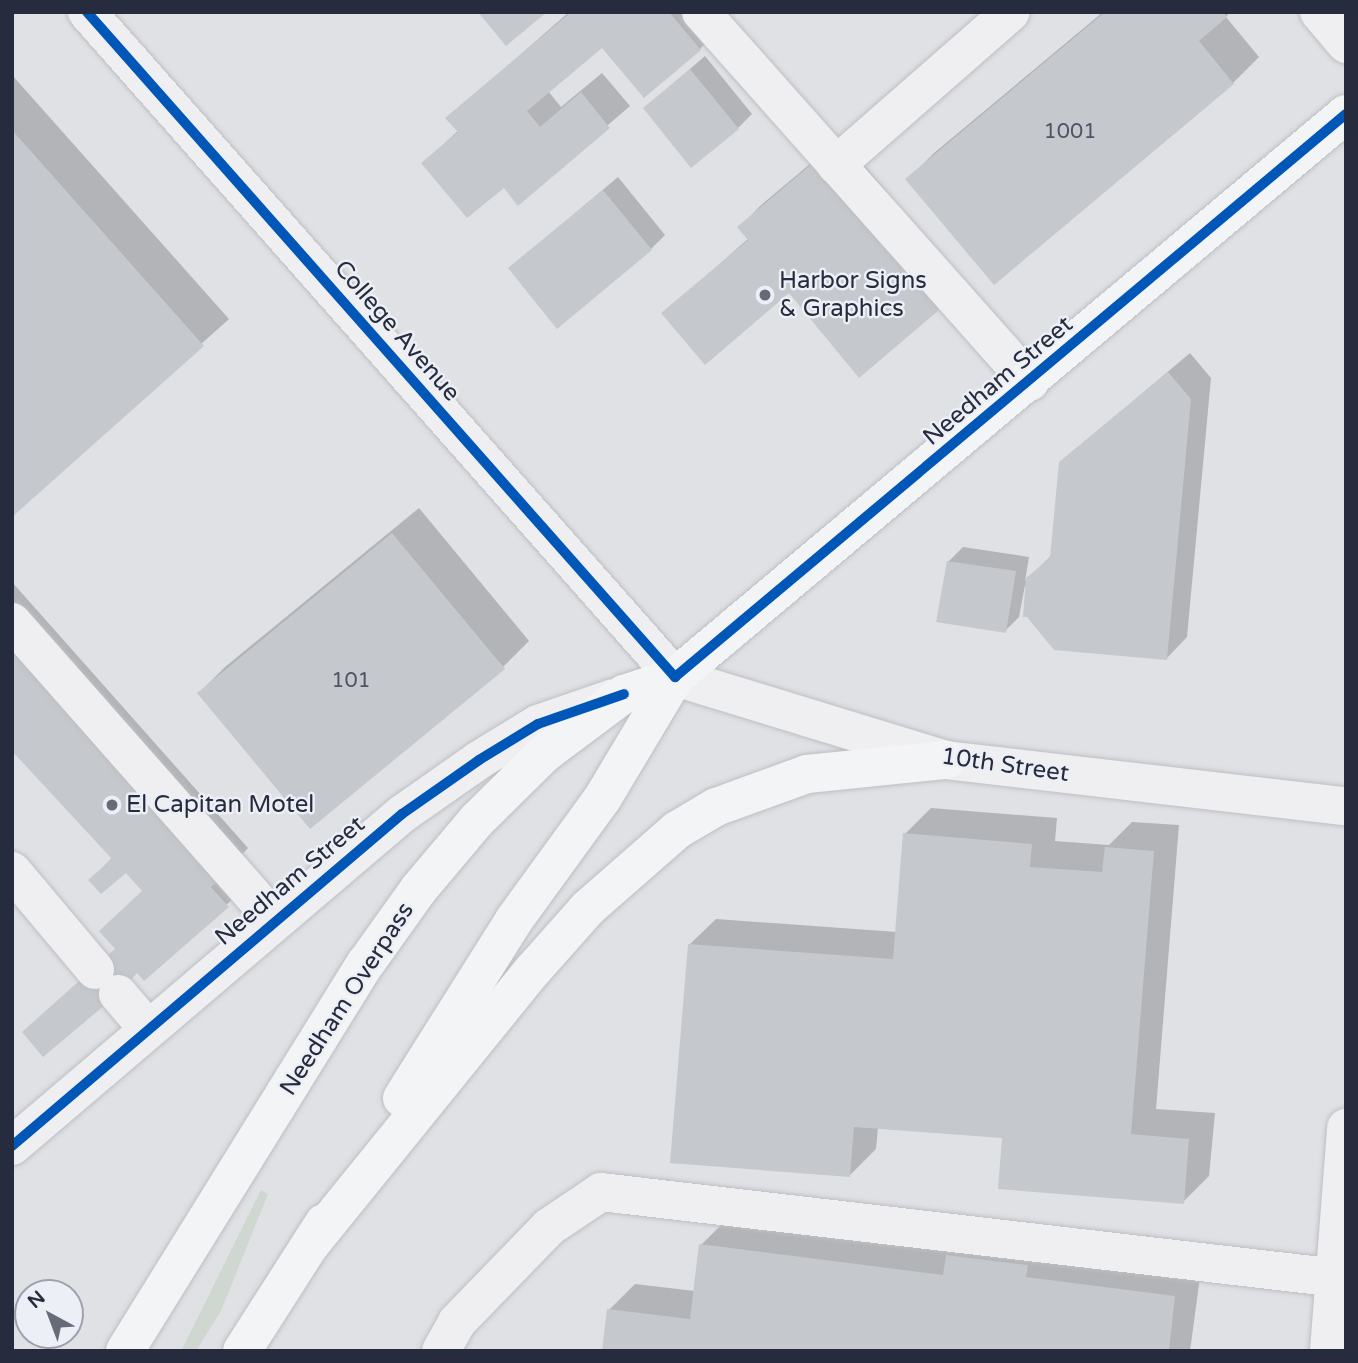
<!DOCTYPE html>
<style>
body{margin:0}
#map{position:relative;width:1358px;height:1363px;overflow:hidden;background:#dfe1e5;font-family:"Varela Round",sans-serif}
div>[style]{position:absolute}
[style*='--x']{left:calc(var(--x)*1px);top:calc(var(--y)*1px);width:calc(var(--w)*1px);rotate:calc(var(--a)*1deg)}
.green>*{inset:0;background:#ced8d0}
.shadow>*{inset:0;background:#0003}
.building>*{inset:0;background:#c5c8cc}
.roads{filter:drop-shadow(0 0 2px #bdbfc3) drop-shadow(0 0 2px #bdbfc3)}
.minor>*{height:38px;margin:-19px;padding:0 19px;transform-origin:19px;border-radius:19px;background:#efeff1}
.major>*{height:38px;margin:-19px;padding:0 19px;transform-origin:19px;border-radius:19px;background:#f3f4f5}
.cycleway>*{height:10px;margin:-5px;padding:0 5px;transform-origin:5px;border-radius:5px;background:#0057b8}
.dots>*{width:19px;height:19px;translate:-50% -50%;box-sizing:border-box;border:4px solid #eceff5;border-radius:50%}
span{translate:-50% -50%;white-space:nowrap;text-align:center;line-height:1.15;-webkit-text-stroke:5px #eceff5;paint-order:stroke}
.number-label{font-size:21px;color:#505463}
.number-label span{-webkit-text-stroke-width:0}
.poi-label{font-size:24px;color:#262c3e}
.left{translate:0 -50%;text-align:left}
.street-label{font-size:24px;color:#262c3e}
.frame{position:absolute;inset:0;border:14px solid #262c3e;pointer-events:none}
.north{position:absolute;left:14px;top:1279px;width:70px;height:70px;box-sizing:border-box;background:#eceff5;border:2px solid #9da1ac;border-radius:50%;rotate:319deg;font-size:19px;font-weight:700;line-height:28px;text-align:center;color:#262c3e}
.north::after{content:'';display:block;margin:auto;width:24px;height:32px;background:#676b78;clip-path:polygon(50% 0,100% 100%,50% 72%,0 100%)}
</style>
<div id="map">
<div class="green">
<div style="clip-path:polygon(261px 1190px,268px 1194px,221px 1311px,196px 1351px,181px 1351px)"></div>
</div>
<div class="shadow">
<div style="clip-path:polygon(569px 12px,707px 12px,720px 28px,700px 49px,603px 46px,548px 91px,561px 107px,602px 73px,630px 106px,518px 203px,504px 186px,423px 163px,459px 130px,448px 118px)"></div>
<div style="clip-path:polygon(1103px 12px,1230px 12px,1226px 17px,1259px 57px,1233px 83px,908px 179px,934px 153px)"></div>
<div style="clip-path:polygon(705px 56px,752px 114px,738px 128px,645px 108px)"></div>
<div style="clip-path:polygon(12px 75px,229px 319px,12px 514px)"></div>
<div style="clip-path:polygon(841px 138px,964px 283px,789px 291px,664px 313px,749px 238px,740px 227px,760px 206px)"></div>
<div style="clip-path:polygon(618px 177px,665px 235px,651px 249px,510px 268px)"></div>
<div style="clip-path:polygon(1190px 353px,1211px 378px,1187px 637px,1167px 658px,1028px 615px,1027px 586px,1025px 585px,1019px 617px,1005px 631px,948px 562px,963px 547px,1029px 557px,1025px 581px,1052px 555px,1061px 462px)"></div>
<div style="clip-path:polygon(419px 508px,529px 641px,503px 667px,199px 693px,225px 667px)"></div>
<div style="clip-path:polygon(12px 582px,248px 848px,236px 861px,254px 880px,144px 978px,116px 948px,144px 890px,126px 871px,90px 880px,112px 858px,16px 752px,12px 756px)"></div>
<div style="clip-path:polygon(931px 808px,1057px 818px,1055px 841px,1109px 845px,1132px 822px,1179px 825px,1156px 1109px,1215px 1113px,1209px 1176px,1183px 1202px,1004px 1136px,878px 1127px,876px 1149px,850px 1175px,689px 945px,716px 919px,897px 932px,905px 834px)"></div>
<div style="clip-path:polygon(727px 1219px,1201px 1270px,1190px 1351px,604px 1351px,609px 1310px,635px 1284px,695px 1291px,701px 1245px)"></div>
</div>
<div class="building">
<div style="clip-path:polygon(478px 12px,547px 12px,506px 46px)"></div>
<div style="clip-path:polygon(571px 12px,669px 12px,701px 50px,644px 98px,602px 48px,527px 111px,540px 127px,581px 92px,610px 128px,518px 206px,504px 188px,467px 218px,421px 163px,458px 132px,445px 118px)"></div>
<div style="clip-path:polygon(1105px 12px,1223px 12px,1227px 17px,1199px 41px,1234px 84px,994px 285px,905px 179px)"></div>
<div style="clip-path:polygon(690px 69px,739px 129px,691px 168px,643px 108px)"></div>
<div style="clip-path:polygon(12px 130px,204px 346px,12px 517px)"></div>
<div style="clip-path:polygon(820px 157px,945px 305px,859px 378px,789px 293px,705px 365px,661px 313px,748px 240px,737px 227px)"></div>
<div style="clip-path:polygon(603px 190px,652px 250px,557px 329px,508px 268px)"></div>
<div style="clip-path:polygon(1168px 372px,1191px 399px,1167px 660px,1054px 650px,1027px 617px,1023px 617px,1026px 578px,1050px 558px,1059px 462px)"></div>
<div style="clip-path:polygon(392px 533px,505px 669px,310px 829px,197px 693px)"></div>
<div style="clip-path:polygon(947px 561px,1016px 571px,1006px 633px,936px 622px)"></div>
<div style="clip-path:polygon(12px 637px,224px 876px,211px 887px,229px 907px,144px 981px,137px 973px,118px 994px,43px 1057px,22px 1032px,115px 949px,99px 931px,142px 891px,126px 873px,101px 894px,88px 880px,112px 859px,12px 751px)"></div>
<div style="clip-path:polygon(903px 833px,1032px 844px,1030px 867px,1102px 872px,1105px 847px,1154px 851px,1131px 1134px,1189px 1139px,1184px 1204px,998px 1189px,1002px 1138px,854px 1127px,850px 1177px,670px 1163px,688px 944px,893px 959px)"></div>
<div style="clip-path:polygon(699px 1244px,943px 1275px,946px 1255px,1028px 1265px,1026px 1277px,1175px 1296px,1169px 1351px,602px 1351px,607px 1309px,690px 1319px)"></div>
</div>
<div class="roads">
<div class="minor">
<div style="--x:87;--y:12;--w:888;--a:48.52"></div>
<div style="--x:675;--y:677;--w:283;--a:17"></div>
<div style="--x:946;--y:760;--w:403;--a:6.6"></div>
<div style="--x:701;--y:12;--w:495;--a:48.4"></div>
<div style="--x:1319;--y:12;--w:42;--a:49.8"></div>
<div style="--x:836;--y:165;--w:232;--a:-41.2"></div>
<div style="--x:12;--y:622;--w:397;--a:48.6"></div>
<div style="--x:12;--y:871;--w:129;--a:50"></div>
<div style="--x:118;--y:994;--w:46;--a:49.4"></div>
<div style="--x:12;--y:1146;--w:512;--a:-40.41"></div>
<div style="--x:402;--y:814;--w:94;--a:-35"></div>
<div style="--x:479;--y:760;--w:69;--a:-31.4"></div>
<div style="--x:538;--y:724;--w:79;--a:-19.1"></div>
<div style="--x:441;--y:1351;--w:33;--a:-61"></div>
<div style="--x:457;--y:1322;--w:132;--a:-45.9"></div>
<div style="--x:549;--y:1227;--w:63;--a:-33.9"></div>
<div style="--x:601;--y:1192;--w:750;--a:6.66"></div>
<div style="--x:1329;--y:1351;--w:224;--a:-85.6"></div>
</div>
<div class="major">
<div style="--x:402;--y:1098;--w:210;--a:-57.8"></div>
<div style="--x:514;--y:920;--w:150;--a:-54"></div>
<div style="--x:602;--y:799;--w:142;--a:-59.1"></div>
<div style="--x:310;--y:1245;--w:354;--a:-51"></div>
<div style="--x:533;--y:970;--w:83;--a:-48.4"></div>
<div style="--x:588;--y:908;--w:118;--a:-41.2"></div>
<div style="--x:677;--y:830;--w:45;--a:-30.5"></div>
<div style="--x:716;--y:807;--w:97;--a:-19.9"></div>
<div style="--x:807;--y:774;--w:140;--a:-5.8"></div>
<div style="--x:125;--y:1351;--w:457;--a:-58.2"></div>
<div style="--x:366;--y:963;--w:90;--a:-54.5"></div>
<div style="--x:418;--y:890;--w:92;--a:-49.9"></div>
<div style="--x:477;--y:820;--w:95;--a:-44.6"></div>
<div style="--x:545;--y:753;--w:99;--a:-36.8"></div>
<div style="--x:624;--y:694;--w:54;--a:-18.4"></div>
<div style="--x:675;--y:677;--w:876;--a:-40"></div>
<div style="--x:242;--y:1351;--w:152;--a:-57.4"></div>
</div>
</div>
<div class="cycleway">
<div style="--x:87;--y:12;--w:888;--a:48.52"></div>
<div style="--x:675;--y:677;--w:876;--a:-40"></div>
<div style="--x:12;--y:1146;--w:512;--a:-40.41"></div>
<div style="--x:402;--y:814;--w:94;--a:-35"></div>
<div style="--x:479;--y:760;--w:69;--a:-31.4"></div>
<div style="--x:538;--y:724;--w:91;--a:-19.2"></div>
</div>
<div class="dots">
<div style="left:765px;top:295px;background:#676b78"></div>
<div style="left:112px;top:805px;background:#676b78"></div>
</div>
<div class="number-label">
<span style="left:1070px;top:132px">1001</span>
<span style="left:351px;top:681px">101</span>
</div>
<div class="poi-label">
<span class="left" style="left:779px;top:295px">Harbor Signs<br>&amp; Graphics</span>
<span class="left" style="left:126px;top:805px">El Capitan Motel</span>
</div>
<div class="street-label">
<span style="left:397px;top:331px;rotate:49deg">College Avenue</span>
<span style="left:998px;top:381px;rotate:-40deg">Needham Street</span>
<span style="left:1005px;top:765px;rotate:8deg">10th Street</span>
<span style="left:290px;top:881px;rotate:-40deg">Needham Street</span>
<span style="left:347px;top:999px;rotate:-57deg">Needham Overpass</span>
</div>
<div class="frame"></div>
<div class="north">N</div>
</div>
